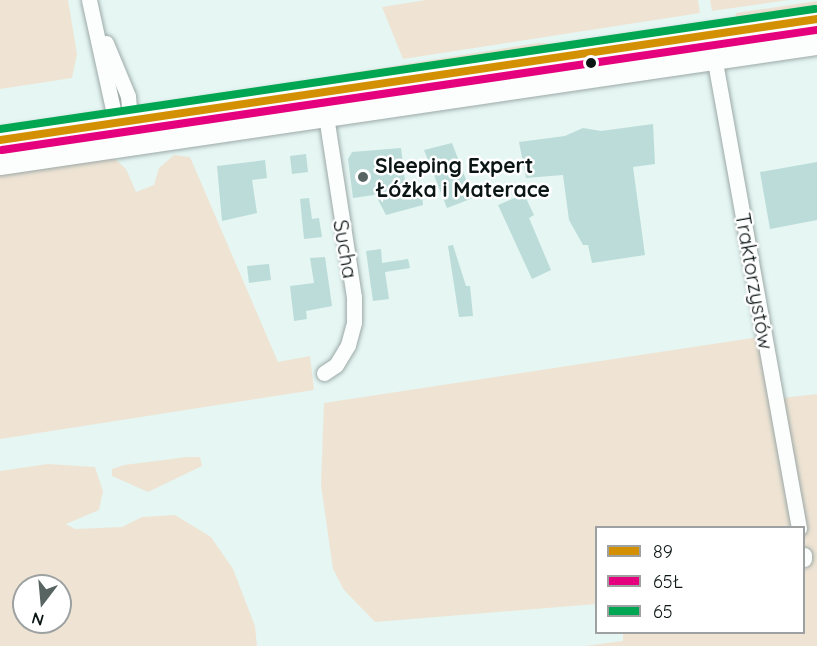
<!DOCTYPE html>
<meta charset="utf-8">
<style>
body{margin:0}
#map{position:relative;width:817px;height:646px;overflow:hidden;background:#e5f6f3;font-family:Quicksand,sans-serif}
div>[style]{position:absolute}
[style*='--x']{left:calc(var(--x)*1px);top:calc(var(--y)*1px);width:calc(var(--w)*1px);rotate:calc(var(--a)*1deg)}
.green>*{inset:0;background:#efe4d4}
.building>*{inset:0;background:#bbdcd8}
.roads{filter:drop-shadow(0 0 2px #9ca9a7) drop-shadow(0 0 2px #9ca9a7)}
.street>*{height:15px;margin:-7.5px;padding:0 7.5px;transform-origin:7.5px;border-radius:7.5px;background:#fbfefd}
.primary>*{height:22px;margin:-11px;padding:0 11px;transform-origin:11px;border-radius:11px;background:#fbfefd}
.bus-1>*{height:8px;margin:-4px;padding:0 4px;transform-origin:4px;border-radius:4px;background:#d49003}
.bus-2>*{height:8px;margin:-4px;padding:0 4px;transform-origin:4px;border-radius:4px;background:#e5007d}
.bus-3>*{height:8px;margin:-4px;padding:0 4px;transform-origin:4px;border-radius:4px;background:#00a651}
.dots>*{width:16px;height:16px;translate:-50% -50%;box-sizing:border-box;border:3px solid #fff;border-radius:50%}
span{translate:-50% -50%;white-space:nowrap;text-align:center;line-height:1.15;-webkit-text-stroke:5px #fff;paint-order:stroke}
.poi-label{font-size:21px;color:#0b1514;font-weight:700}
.left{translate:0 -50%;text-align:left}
.street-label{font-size:21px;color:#0b1514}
.legend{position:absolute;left:595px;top:526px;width:210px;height:108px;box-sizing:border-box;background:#fff;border:2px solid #9da1a1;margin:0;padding:8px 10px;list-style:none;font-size:18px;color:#0b1514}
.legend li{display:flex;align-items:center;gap:12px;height:30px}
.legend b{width:30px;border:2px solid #9da1a1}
.north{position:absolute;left:12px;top:574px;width:60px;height:60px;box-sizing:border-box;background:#fff;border:2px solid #9da1a1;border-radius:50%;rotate:196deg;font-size:16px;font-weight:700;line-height:24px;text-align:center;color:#0b1514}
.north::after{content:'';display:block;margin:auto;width:21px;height:27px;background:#576462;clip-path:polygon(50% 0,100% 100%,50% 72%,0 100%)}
</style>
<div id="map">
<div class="green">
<div style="clip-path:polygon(0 0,68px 0,77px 54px,72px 78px,0 89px)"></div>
<div style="clip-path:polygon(426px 0,698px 0,700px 13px,403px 59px,382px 7px)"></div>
<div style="clip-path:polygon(710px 0,789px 0,712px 11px)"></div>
<div style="clip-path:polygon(817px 1px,817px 10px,735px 23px,736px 13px)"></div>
<div style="clip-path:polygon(538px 43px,555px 44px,532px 53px,349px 79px,345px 74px)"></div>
<div style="clip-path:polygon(174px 155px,190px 157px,278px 362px,310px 356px,314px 390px,0 439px,0 170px,114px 158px,126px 169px,136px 192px,154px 185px,159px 168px)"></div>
<div style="clip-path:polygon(759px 337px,773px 399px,817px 394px,817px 646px,584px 646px,623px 641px,623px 633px,804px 632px,804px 528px,596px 528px,596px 604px,375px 622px,344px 590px,333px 569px,321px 485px,324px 403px)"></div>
<div style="clip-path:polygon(187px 457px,200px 457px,202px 466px,148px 492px,112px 476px,112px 469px,124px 465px)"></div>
<div style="clip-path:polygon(evenodd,48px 464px,95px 467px,103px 491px,99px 510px,66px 524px,75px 529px,122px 527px,142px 517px,175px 515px,211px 537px,233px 569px,255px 626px,257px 646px,0 646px,0 471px,48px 464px,24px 586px,60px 586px,60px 622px,24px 622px,24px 586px)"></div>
</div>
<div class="building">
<div style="clip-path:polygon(653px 124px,655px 164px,633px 167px,645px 255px,592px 263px,588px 245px,583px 245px,569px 220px,563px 175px,526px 178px,519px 142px,565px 136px,583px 128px,601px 131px)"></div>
<div style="clip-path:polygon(452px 143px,473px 198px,447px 208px,424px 150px)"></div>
<div style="clip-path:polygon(401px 148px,407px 197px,422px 195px,423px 205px,386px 215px,374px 192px,374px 195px,353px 198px,348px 159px,352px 152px)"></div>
<div style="clip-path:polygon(306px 154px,308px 172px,292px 174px,290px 156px)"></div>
<div style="clip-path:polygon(265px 160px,267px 178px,252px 180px,257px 213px,222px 221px,217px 166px)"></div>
<div style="clip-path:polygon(817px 162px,817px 220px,770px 229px,760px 172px)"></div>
<div style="clip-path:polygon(524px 194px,534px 215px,529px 218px,551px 270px,532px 279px,498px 205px)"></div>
<div style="clip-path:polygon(309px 198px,312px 219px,319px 218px,322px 237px,304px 239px,300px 199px)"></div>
<div style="clip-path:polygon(453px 245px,466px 286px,470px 286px,473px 316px,459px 317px,448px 246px)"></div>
<div style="clip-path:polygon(381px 249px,382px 263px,408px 259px,410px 268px,385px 272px,389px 299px,373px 301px,366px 251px)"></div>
<div style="clip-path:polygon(325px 257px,332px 306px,306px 311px,307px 319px,294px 321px,290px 286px,314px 283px,310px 258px)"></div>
<div style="clip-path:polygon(269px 264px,271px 280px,249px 283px,247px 266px)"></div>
</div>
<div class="roads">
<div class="street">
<div style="--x:89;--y:0;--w:126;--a:77.6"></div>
<div style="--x:116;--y:123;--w:9;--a:54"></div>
<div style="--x:710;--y:34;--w:502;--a:79.79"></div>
<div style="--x:106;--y:43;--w:57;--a:67.5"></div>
<div style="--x:128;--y:96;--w:32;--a:85"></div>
<div style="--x:324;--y:373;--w:14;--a:-34"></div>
<div style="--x:336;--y:365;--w:23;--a:-59"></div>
<div style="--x:348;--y:345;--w:24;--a:-75"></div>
<div style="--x:354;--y:322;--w:25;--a:-90"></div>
<div style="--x:354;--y:297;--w:183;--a:-98.8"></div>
<div style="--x:804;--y:555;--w:4;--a:90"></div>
</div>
<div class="primary">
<div style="--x:0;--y:140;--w:826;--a:-8.42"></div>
<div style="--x:0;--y:164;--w:826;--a:-8.36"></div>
</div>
</div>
<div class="bus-1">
<div style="--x:0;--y:140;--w:826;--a:-8.42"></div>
</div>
<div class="bus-2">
<div style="--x:2;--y:150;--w:824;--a:-8.38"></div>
</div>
<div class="bus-3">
<div style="--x:0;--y:129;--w:824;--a:-8.38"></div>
</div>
<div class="dots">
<div style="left:591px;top:63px;background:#0b1514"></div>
<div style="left:363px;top:177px;background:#576462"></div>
</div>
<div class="poi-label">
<span class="left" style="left:375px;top:177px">Sleeping Expert<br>Łóżka i Materace</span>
</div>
<div class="street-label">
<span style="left:346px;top:249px;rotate:80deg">Sucha</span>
<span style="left:755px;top:281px;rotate:80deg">Traktorzystów</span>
</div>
<ul class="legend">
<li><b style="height:8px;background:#d49003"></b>89</li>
<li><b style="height:8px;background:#e5007d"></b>65Ł</li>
<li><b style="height:8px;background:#00a651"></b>65</li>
</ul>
<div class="north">N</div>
</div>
